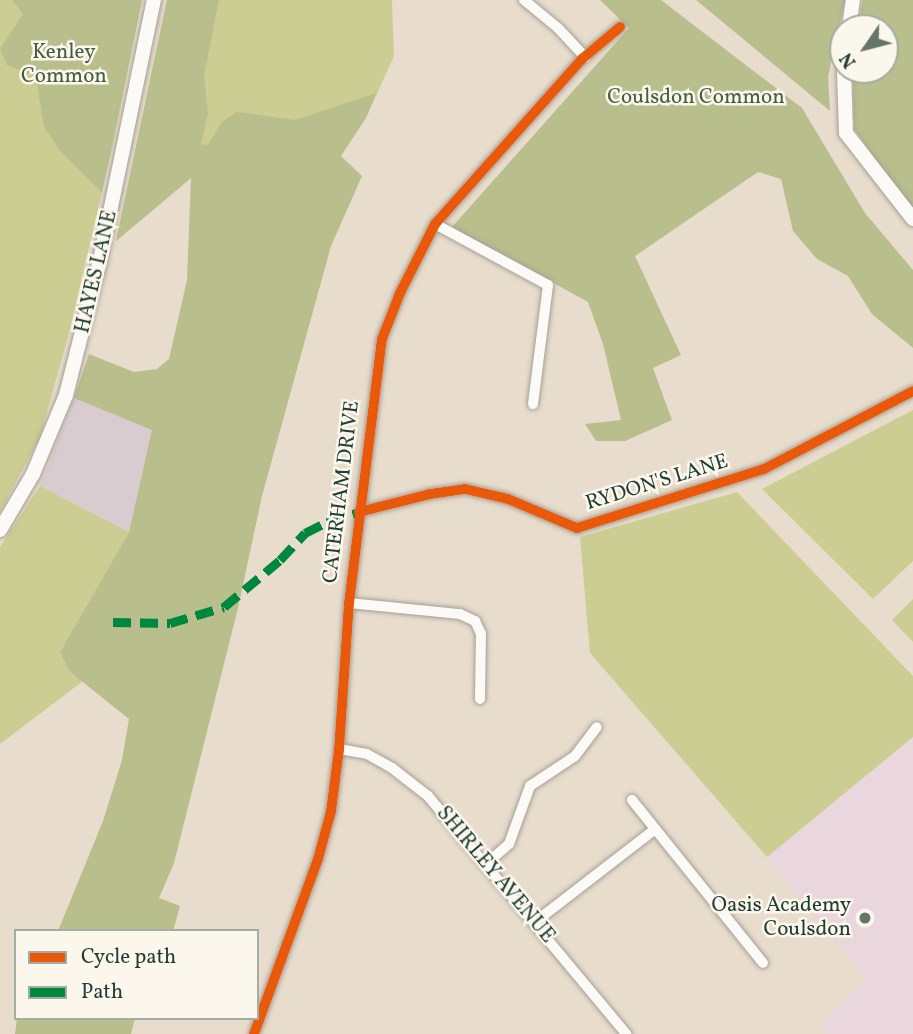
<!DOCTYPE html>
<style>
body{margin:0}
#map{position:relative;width:913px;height:1034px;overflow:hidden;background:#e8dccc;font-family:Vollkorn,serif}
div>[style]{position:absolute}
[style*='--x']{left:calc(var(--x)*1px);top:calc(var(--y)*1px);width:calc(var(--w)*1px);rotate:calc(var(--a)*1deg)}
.built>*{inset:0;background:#ead6dd}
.industrial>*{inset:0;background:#d8ccd1}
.green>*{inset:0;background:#cccd92}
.forest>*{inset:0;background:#b8be8c}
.roads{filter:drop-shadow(0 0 2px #a4a196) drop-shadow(0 0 2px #a4a196)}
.minor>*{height:10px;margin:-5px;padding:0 5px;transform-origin:5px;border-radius:5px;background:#fcfaf7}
.tertiary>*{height:14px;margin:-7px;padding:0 7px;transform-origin:7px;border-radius:7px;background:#fcfaf7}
.quiet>*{height:9px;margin-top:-4.5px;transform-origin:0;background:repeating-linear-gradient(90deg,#00873e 0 18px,transparent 0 27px)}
.cycleway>*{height:10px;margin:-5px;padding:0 5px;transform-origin:5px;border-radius:5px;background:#e8590c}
.dots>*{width:19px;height:19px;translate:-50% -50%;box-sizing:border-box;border:4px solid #fbf7ec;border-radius:50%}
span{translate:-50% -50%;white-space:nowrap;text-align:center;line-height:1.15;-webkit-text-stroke:5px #fbf7ec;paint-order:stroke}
.park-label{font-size:21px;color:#445e40}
.street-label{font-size:21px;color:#1f3d34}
.poi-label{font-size:21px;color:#1f3d34}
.right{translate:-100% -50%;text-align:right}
.legend{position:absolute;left:14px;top:929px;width:245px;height:91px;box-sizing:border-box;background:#fbf7ec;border:2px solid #a3ada2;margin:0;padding:9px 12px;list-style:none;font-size:21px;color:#1f3d34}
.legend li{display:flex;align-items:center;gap:14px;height:35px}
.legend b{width:35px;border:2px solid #a3ada2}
.north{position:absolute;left:829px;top:14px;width:70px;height:70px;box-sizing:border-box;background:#fbf7ec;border:2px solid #a3ada2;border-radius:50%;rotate:235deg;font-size:19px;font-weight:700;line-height:28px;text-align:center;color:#1f3d34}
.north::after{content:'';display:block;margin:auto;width:24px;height:32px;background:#657569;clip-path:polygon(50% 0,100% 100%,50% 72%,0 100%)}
</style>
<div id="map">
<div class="built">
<div style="clip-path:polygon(913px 737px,913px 1034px,829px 1034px,821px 1025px,866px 979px,767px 857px)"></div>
</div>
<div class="industrial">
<div style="clip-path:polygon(74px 398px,153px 430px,129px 532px,40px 486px)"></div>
</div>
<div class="green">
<div style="clip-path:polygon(0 0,142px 0,113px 145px,68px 337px,40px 437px,0 512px)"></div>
<div style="clip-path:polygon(167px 0,392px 0,394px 56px,366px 118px,191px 178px,116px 241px)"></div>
<div style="clip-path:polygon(913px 410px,913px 561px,873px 599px,762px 489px)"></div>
<div style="clip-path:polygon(40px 486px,129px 532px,60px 652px,69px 671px,83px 681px,0 744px,0 547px)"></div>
<div style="clip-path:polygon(737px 492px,913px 676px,913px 737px,767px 857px,590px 653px,580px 537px)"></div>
<div style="clip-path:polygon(913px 599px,913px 642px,892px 620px)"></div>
</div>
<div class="forest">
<div style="clip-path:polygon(12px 0,142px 0,102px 193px,60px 151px,44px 127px,36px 77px,7px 65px,0 49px,23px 14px)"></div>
<div style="clip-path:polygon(167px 0,219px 0,204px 76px,208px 114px,201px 144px,208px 145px,222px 122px,237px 112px,295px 120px,376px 93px,366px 118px,341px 156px,362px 176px,331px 246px,262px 496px,238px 608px,174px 863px,159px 898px,180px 906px,173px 931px,58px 931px,103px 821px,122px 760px,129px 719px,69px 671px,60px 652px,129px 532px,152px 430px,74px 398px,89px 354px,134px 372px,157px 369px,169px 359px,187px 280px,191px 178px,116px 241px)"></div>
<div style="clip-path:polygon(600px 0,661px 0,802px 108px,865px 213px,913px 270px,913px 348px,872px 314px,848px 276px,817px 259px,793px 231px,781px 179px,758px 172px,635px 256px,681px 355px,653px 368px,672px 420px,625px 441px,596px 441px,585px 424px,621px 420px,603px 344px,588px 302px,452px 227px,629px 28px)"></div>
<div style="clip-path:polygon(696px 0,845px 0,828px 77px,830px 111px)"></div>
<div style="clip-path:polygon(863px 0,913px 0,913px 211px,854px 129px,853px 70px,885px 70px,885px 28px,857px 28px)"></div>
<div style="clip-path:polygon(17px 1018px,135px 1018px,131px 1034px,15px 1034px)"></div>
</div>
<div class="roads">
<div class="minor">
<div style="--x:524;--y:0;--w:44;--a:39.5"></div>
<div style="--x:558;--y:28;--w:40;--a:47"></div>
<div style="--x:435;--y:224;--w:128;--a:28.4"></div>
<div style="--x:548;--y:285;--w:120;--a:97.2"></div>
<div style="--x:359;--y:512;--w:73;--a:-14.2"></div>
<div style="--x:430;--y:494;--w:35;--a:-8"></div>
<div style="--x:465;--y:489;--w:44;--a:13.1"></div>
<div style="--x:508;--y:499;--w:75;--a:22.8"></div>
<div style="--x:577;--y:528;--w:196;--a:-17.5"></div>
<div style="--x:764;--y:469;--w:168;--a:-27.6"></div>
<div style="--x:349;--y:603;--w:112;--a:5.7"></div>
<div style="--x:460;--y:614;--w:17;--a:25"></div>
<div style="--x:475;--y:621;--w:14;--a:65"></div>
<div style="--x:481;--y:634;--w:65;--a:90.9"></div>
<div style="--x:339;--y:749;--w:28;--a:10"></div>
<div style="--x:367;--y:754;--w:29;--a:29"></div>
<div style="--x:392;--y:768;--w:46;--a:37.9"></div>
<div style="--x:428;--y:796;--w:310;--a:50.2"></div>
<div style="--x:632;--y:800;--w:209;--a:51.2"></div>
<div style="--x:486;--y:864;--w:30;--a:-41"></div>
<div style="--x:509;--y:844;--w:62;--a:-70.1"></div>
<div style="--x:530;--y:786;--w:54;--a:-33.7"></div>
<div style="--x:575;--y:756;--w:36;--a:-53"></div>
<div style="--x:535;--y:922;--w:150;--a:-37.7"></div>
<div style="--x:254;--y:1034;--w:186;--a:-69.9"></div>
<div style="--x:318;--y:859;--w:50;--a:-74.8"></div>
<div style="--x:331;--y:811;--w:63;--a:-82.6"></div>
<div style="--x:339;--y:749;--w:146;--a:-86.1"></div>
<div style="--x:349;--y:603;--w:266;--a:-82.9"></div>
<div style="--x:382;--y:339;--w:49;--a:-68.6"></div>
<div style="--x:400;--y:293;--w:77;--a:-63.1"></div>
<div style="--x:435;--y:224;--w:221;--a:-48.3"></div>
<div style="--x:582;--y:59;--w:50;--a:-40.1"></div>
</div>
<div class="tertiary">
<div style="--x:849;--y:28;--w:28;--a:-82"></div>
<div style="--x:844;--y:70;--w:63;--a:88.2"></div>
<div style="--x:846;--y:133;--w:109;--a:52.1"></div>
<div style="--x:0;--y:530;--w:65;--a:-59.5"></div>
<div style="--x:33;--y:474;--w:86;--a:-67.3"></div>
<div style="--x:66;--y:395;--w:134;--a:-75.8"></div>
<div style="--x:99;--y:265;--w:271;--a:-78.3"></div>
</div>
</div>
<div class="quiet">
<div style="--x:113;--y:622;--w:57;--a:1"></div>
<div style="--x:170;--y:623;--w:56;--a:-16.5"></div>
<div style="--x:224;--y:607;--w:73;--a:-40"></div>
<div style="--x:280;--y:560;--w:37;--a:-47"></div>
<div style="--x:305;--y:533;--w:25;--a:-27"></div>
<div style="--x:327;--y:522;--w:34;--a:-17"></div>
</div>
<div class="cycleway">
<div style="--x:359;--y:512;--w:73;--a:-14.2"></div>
<div style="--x:430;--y:494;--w:35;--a:-8"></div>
<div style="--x:465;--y:489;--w:44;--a:13.1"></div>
<div style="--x:508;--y:499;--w:75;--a:22.8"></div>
<div style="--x:577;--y:528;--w:196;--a:-17.5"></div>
<div style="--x:764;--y:469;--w:168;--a:-27.6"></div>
<div style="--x:254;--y:1034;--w:186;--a:-69.9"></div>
<div style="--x:318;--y:859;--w:50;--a:-74.8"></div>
<div style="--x:331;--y:811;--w:63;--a:-82.6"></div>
<div style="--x:339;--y:749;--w:146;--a:-86.1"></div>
<div style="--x:349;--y:603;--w:266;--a:-82.9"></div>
<div style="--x:382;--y:339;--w:49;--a:-68.6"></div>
<div style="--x:400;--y:293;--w:77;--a:-63.1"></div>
<div style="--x:435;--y:224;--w:221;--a:-48.3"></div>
<div style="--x:582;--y:59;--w:50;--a:-40.1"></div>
</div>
<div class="dots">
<div style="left:865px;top:918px;background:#657569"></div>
</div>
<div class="park-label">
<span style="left:64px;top:65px">Kenley<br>Common</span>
<span style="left:696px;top:98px">Coulsdon Common</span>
</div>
<div class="street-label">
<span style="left:97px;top:272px;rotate:-77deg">HAYES LANE</span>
<span style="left:657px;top:483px;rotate:-17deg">RYDON'S LANE</span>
<span style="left:342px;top:492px;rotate:-83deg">CATERHAM DRIVE</span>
<span style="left:495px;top:875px;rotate:50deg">SHIRLEY AVENUE</span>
</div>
<div class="poi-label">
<span class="right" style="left:851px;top:918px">Oasis Academy<br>Coulsdon</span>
</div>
<ul class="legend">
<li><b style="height:9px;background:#e8590c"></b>Cycle path</li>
<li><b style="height:9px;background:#00873e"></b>Path</li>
</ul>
<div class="north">N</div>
</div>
